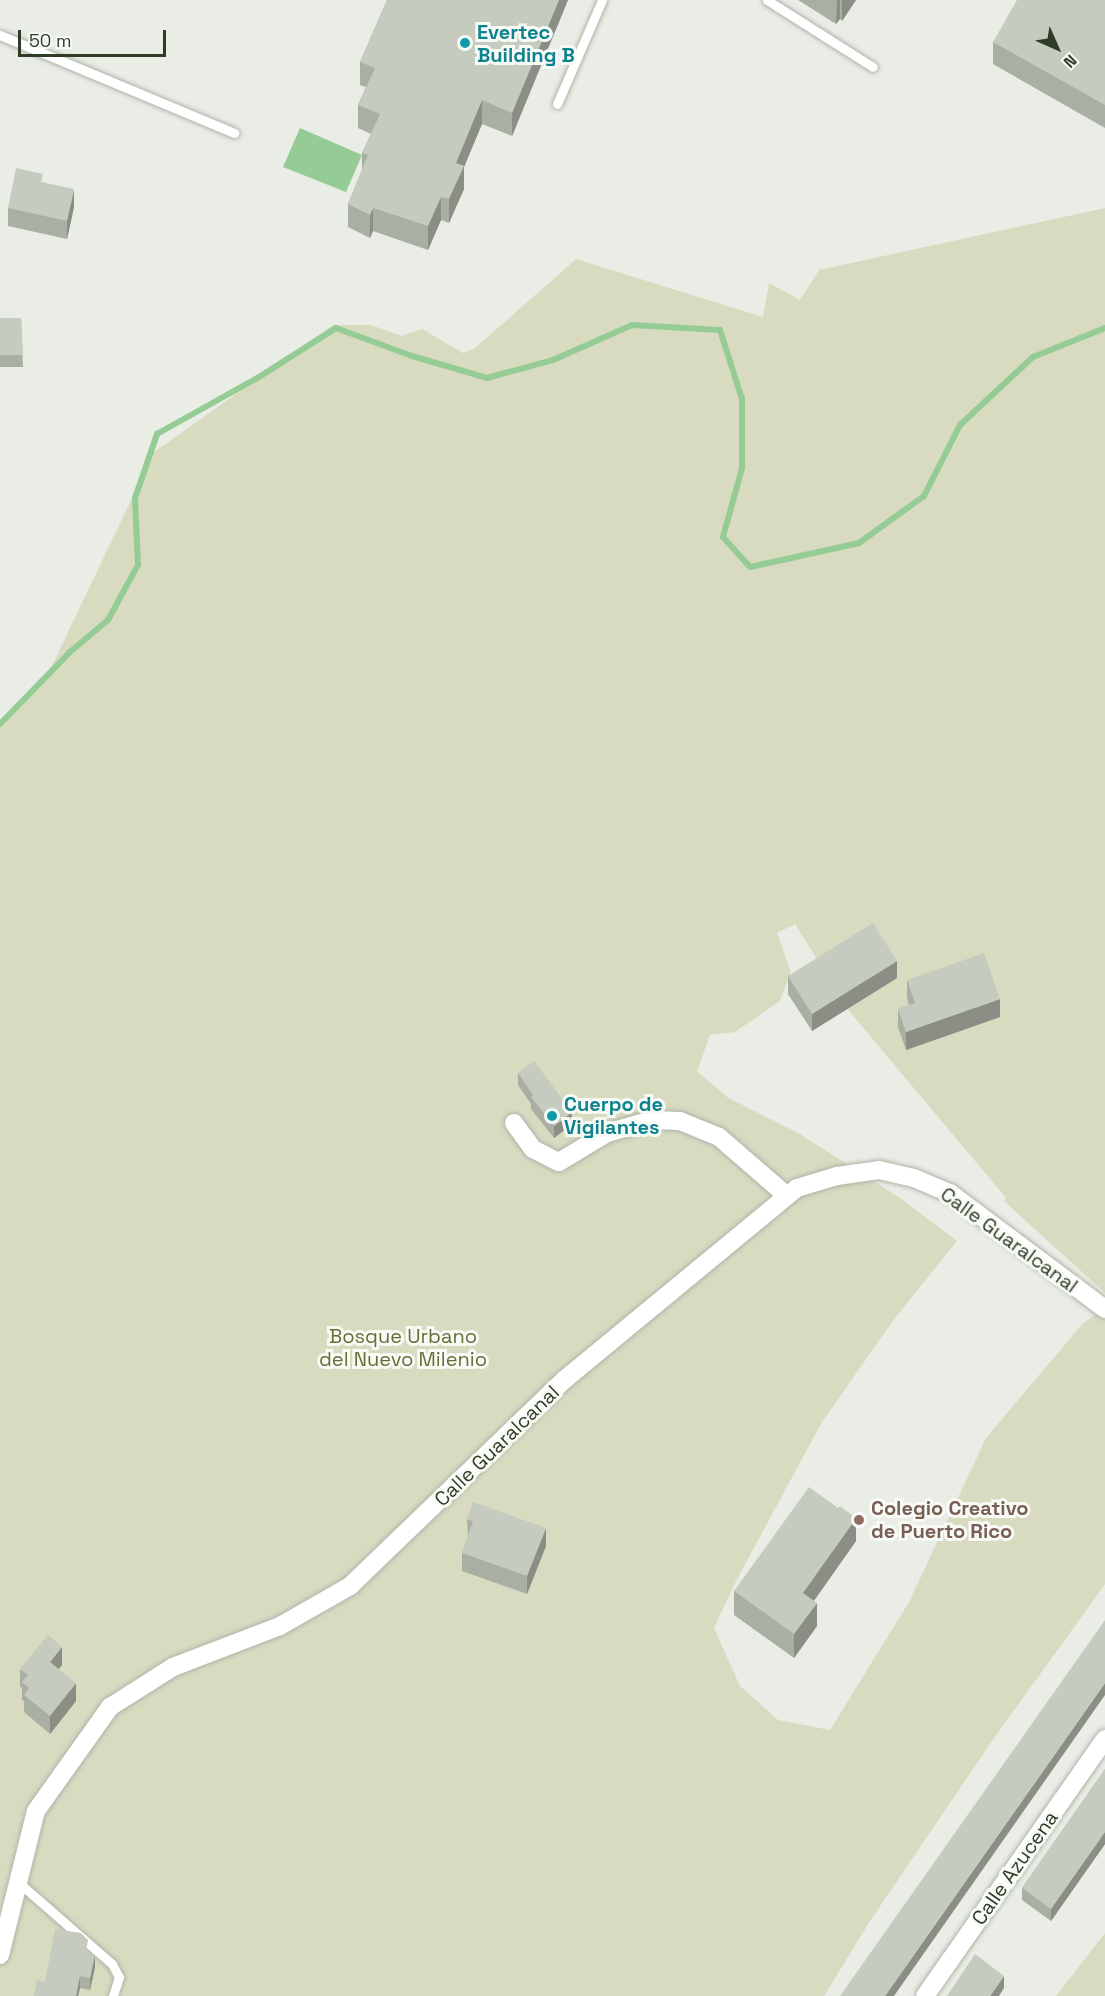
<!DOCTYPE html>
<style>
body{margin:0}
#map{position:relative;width:1105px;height:1996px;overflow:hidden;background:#eaede6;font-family:"Space Grotesk",sans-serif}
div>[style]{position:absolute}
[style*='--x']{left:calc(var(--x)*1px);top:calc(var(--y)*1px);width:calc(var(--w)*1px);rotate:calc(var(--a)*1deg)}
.green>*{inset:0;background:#d9dbc1}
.water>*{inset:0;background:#95cb94}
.stream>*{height:6px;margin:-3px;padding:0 3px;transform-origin:3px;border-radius:3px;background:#95cb94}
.roads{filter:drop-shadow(0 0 2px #aeb5a9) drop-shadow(0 0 2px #aeb5a9)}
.lane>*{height:9px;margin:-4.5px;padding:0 4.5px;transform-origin:4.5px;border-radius:4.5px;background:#fff}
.street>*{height:18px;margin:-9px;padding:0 9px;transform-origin:9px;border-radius:9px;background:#fff}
.secondary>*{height:18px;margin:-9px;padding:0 9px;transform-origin:9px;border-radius:9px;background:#fff}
.wall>*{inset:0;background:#a9afa3}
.shaded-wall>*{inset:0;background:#8a8e85}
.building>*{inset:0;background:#c5cbbe}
.dots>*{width:16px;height:16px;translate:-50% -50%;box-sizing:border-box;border:3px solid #f8faf6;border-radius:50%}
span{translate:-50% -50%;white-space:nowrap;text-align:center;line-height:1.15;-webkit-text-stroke:6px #f8faf6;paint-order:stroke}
.culture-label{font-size:20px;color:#0d838f;font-weight:700}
.left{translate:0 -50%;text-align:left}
.street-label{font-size:20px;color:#303d26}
.park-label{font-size:20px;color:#637035}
.education-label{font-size:20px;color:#785e54;font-weight:700}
.north{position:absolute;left:1027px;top:18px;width:60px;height:60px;-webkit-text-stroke:4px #f8faf6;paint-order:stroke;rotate:135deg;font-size:16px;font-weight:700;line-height:24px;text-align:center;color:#303d26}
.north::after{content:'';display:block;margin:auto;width:21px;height:27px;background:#303d26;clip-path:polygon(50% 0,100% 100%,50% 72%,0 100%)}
.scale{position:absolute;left:18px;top:30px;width:148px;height:27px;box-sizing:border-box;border:3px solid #303d26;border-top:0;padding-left:8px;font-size:18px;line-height:21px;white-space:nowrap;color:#303d26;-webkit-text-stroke:4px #f8faf6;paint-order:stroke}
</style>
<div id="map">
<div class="green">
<div style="clip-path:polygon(1105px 208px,1105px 1293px,1004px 1201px,1006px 1198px,850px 1012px,795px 924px,777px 933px,791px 972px,780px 1001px,735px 1032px,710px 1035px,697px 1071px,727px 1097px,800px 1134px,900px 1198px,957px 1241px,895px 1318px,822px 1422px,737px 1579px,714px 1628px,740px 1686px,778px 1720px,830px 1730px,909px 1602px,986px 1438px,1083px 1323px,1105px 1309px,1105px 1584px,992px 1741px,870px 1921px,824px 1996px,0 1996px,0 725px,49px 672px,154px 452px,333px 325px,371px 325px,402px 336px,422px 329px,463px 353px,475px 348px,576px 259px,763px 317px,769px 283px,800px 300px,819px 270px)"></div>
<div style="clip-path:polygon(1105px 1933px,1105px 1996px,1056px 1996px)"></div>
</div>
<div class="water">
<div style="clip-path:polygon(300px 128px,362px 155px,346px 192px,283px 167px)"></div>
</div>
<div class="stream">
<div style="--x:0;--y:724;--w:100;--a:-45.8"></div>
<div style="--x:70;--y:652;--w:50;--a:-40.1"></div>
<div style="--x:108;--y:620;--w:63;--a:-61.4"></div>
<div style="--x:138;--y:565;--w:67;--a:-92.6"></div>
<div style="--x:135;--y:498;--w:68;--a:-71"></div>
<div style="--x:157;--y:434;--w:117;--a:-29.2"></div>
<div style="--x:259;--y:377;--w:91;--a:-32.5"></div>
<div style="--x:336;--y:328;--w:81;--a:20.2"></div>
<div style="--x:412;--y:356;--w:78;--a:16.3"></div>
<div style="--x:487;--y:378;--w:68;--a:-15.3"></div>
<div style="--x:553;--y:360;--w:86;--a:-23.9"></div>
<div style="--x:632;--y:325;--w:88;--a:3.3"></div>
<div style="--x:720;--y:330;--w:72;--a:72.3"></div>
<div style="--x:742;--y:399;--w:69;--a:90"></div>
<div style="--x:742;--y:468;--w:72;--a:105.4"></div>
<div style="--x:723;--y:537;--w:40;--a:48"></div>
<div style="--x:750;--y:567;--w:112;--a:-12.4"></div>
<div style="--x:859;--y:543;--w:80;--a:-35.9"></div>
<div style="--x:924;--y:496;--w:80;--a:-63.1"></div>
<div style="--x:960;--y:425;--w:100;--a:-43"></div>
<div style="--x:1033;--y:357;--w:78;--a:-21.9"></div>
</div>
<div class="roads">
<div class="lane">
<div style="--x:767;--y:0;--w:125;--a:32.3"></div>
<div style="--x:0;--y:35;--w:254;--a:22.7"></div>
<div style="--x:557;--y:104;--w:113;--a:-66.6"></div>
<div style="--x:18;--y:1882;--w:125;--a:41.1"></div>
<div style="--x:112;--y:1964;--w:15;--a:62"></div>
<div style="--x:119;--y:1977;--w:20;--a:108"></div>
</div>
<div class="street">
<div style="--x:514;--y:1123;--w:32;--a:54"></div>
<div style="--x:533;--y:1149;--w:29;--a:27"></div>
<div style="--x:559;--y:1162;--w:56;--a:-31.1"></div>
<div style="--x:607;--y:1133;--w:47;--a:-16.1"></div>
<div style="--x:652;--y:1120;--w:28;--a:2"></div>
<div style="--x:680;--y:1121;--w:42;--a:22.3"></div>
<div style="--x:719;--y:1137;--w:90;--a:40.9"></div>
<div style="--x:925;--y:1996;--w:314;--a:-55"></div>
</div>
<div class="secondary">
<div style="--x:0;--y:1955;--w:148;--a:-76"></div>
<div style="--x:36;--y:1811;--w:128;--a:-54.6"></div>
<div style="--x:110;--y:1707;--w:75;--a:-32.4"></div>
<div style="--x:173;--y:1667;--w:115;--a:-21"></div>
<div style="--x:280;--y:1626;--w:81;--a:-29.7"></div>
<div style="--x:350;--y:1586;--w:297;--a:-43.9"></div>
<div style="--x:564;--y:1380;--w:302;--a:-39.5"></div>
<div style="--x:797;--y:1188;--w:42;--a:-16.7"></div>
<div style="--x:837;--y:1176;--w:42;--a:-8.1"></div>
<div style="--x:879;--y:1170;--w:36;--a:13"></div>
<div style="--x:914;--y:1178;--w:39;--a:23"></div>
<div style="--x:950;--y:1193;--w:194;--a:36.8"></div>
</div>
</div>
<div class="wall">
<div style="clip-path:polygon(387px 0,568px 0,512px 136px,482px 124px,464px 167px,464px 189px,449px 223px,441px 220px,428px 250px,373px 231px,370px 238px,348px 227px,348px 204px,362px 170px,362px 153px,371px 134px,358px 128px,358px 105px,366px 87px,360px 85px,360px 62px)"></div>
<div style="clip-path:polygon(798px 0,856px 0,842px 21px,840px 19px,836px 24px)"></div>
<div style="clip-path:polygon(1105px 0,1105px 128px,993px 64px,993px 42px)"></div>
<div style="clip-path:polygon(43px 182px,74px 207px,67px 239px,8px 226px,8px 208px)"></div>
<div style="clip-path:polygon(0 318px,21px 318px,23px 367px,0 367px)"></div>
<div style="clip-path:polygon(788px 976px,897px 978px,812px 1031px,788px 994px)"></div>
<div style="clip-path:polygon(907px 980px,1000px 1017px,906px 1050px,898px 1027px,898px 1009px,909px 1005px,907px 998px)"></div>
<div style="clip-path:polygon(518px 1073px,572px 1124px,554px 1138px,531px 1109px,531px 1104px,518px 1085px)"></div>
<div style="clip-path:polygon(467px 1519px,546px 1546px,527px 1594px,462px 1571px,462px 1553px,468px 1537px)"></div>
<div style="clip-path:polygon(856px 1541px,814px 1601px,817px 1626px,794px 1658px,734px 1615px,734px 1591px)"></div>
<div style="clip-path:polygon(62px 1665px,58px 1669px,76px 1701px,50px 1734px,24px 1712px,24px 1701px,22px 1700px,22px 1688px,20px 1687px,20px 1669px)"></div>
<div style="clip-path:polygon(1105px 1769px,1105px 1844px,1051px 1921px,1022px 1900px,1022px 1888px)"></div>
<div style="clip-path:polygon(88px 1953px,95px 1967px,90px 1990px,80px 1988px,78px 1996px,34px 1996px,45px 1982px)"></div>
</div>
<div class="shaded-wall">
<div style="clip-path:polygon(559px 0,568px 0,512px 136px,512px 113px)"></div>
<div style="clip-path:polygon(837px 0,840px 0,840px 19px,836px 24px)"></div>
<div style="clip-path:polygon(842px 0,856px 0,842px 21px)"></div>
<div style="clip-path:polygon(482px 100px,482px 124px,464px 167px,464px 189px,449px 223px,449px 199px,456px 163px)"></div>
<div style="clip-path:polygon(74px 189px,74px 207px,67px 239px,67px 221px)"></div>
<div style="clip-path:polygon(441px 197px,441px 220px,428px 250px,428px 226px)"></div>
<div style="clip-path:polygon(373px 208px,373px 231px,370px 238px,370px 215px)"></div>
<div style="clip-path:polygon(897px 961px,897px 978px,812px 1031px,812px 1014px)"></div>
<div style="clip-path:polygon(1000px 999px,1000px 1017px,906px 1050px,906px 1032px)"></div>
<div style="clip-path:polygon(572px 1112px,572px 1124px,554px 1138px,554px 1126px)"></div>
<div style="clip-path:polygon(856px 1518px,856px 1541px,803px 1616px,803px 1593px)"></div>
<div style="clip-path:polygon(546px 1528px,546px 1546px,527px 1594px,527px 1576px)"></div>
<div style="clip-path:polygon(817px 1603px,817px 1626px,794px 1658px,794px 1634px)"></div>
<div style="clip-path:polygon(62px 1647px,62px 1665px,50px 1680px,50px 1662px)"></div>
<div style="clip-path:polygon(76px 1683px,76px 1701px,50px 1734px,50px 1716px)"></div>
<div style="clip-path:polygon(1105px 1683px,1105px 1695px,894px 1996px,885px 1996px)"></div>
<div style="clip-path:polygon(1105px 1832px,1105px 1844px,1051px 1921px,1051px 1909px)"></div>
<div style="clip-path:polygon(95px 1955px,95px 1967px,90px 1990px,90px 1978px)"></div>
<div style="clip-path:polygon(80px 1976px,80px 1988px,78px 1996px,76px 1996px)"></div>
<div style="clip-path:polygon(1004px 1976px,1004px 1988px,999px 1996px,990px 1996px)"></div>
</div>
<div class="building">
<div style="clip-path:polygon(387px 0,559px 0,512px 113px,482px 100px,456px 163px,464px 166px,449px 199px,441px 197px,428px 226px,373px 208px,370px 215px,348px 204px,368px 155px,362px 153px,380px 114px,358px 105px,375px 68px,360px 62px)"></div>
<div style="clip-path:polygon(1017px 0,1105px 0,1105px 105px,993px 42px)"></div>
<div style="clip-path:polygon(16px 168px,43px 174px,41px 182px,74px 189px,67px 221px,8px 208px)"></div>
<div style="clip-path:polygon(0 318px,21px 318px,23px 355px,0 355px)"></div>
<div style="clip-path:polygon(873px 923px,897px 961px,812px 1014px,788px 976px)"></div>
<div style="clip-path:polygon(984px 953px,1000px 999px,906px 1032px,898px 1009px,915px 1003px,907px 980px)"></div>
<div style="clip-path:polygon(534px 1061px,572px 1112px,554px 1126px,531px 1097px,533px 1095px,518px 1073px)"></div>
<div style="clip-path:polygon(809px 1487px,838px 1508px,840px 1506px,856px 1518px,803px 1593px,817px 1603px,794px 1634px,734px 1591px)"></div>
<div style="clip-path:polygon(473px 1502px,546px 1528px,527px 1576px,462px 1553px,473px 1521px,467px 1519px)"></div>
<div style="clip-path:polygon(1105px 1620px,1105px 1683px,885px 1996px,840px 1996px)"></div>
<div style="clip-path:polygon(48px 1635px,62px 1647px,50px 1662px,76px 1683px,50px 1716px,24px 1695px,29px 1688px,22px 1682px,28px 1675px,20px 1669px)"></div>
<div style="clip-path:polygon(1105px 1769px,1105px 1832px,1051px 1909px,1022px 1888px)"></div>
<div style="clip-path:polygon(55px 1929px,81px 1933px,88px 1940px,86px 1953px,95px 1955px,90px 1978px,80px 1976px,76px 1996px,34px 1996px,37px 1980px,45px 1982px)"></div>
<div style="clip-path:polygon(975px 1954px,1004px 1976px,990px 1996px,947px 1996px)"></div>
</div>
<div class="dots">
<div style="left:465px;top:43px;background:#0f9aa8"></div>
<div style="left:552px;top:1116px;background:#0f9aa8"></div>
<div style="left:859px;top:1520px;background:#8d6e63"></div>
</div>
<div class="culture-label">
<span class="left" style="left:477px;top:44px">Evertec<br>Building B</span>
<span class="left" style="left:564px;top:1116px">Cuerpo de<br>Vigilantes</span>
</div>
<div class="street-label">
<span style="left:1009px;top:1240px;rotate:36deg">Calle Guaralcanal</span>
<span style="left:497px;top:1446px;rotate:-44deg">Calle Guaralcanal</span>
<span style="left:1015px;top:1868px;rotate:-55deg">Calle Azucena</span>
</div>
<div class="park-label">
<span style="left:403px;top:1348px">Bosque Urbano<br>del Nuevo Milenio</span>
</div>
<div class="education-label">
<span class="left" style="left:871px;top:1520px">Colegio Creativo<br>de Puerto Rico</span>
</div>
<div class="north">N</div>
<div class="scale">50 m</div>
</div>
